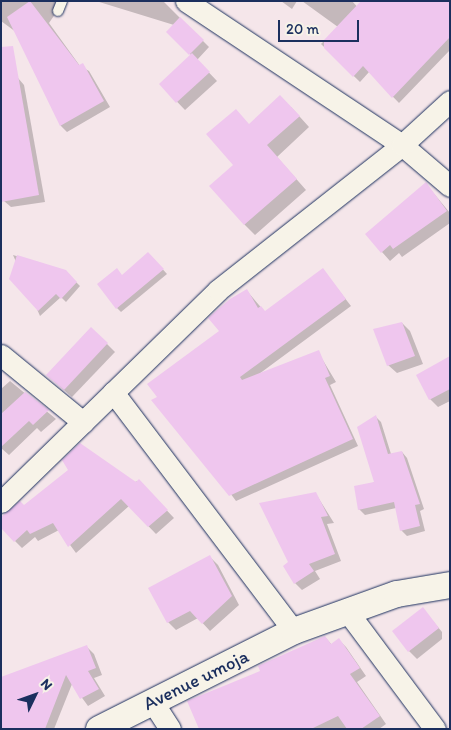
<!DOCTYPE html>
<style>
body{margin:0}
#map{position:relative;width:451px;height:730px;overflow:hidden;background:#f5e6ea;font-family:Itim,sans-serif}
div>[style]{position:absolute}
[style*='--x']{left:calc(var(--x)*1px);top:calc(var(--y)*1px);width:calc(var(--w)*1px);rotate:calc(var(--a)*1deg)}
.shadow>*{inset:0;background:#0003}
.building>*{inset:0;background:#efc6ee}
.roads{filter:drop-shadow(0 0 1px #1b2f5e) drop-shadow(0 0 1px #1b2f5e)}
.service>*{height:10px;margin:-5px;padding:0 5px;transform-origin:5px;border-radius:5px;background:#f7f3e8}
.minor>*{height:21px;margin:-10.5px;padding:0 10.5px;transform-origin:10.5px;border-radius:10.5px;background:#f7f3e8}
.tertiary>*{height:26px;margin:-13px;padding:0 13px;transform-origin:13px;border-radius:13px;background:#f7f3e8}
span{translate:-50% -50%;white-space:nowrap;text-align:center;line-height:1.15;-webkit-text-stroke:4px #f7f3e8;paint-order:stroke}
.street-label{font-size:19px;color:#1b2f5e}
.frame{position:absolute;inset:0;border:2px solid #1b2f5e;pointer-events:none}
.north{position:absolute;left:10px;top:670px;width:50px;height:50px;-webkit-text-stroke:4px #f7f3e8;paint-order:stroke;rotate:48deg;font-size:14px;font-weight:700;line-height:20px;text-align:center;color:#1b2f5e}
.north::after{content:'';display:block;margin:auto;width:18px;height:22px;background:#1b2f5e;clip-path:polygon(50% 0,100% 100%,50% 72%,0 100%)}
.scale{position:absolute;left:278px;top:20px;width:81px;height:22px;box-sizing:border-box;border:2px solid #1b2f5e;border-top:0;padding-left:6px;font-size:15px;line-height:18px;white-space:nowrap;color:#1b2f5e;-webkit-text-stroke:4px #f7f3e8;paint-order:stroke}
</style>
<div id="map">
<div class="shadow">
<div style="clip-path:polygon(1px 1px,64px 1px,49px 23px,80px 66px,89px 71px,110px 107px,67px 132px,61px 126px,16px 32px,1px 21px)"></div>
<div style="clip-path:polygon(96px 1px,163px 1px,209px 47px,197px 60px,217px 81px,185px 110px,160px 84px,192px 56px,167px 32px,174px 25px)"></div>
<div style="clip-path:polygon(281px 1px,297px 1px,292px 9px)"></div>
<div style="clip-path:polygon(302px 1px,352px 1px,361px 11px,450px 1px,450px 50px,399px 103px,369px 72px,360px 82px,321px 44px,338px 27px)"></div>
<div style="clip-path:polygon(18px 78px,24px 85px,45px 202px,11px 207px,4px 201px)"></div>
<div style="clip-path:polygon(291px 107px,309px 127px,277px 157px,306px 190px,255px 235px,244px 224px,235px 165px,249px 125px)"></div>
<div style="clip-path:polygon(426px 184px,450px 213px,450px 223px,402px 257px,399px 253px,390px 261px,366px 234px)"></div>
<div style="clip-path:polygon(148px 253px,167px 274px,121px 312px,117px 308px,123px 276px)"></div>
<div style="clip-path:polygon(13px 255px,65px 271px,80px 286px,66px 302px,61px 297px,40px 316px)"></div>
<div style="clip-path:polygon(323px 270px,351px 306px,259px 374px,318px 352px,336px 382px,330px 385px,358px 446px,236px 501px,159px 397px,221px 331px,247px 291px,265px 312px)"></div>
<div style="clip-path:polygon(402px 323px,410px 331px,423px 364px,397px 373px,388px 365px)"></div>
<div style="clip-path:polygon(91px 328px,115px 352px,72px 397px,47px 375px)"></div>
<div style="clip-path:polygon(450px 357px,450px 401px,438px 407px,430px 399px)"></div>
<div style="clip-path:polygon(10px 381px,56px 419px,41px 432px,37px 428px,9px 455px,1px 448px,1px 389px)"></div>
<div style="clip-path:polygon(375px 416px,381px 422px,391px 454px,402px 452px,407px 458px,424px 509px,420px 511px,425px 531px,407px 536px,401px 530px,396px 508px,365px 515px,359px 509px,356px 491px,389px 475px)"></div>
<div style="clip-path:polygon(139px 481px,174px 518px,156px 534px,129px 506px,76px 553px,59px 530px,38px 541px,35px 537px,22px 548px,15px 541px,25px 507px)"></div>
<div style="clip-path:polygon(316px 494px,334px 523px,327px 524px,341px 561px,315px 571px,320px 579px,302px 590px,295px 583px)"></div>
<div style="clip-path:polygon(210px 557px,218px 565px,239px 605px,210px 631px,198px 618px,176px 630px,168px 622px)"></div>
<div style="clip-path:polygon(423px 609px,442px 632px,442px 639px,417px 659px,409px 651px)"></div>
<div style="clip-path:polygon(325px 637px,332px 645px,339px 640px,346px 647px,366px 676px,357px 682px,386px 724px,379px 729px,201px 729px,262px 671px,259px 667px)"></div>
<div style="clip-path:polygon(87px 647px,94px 654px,102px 675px,94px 678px,105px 696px,88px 706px,72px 684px,54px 729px,1px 729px)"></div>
</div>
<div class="building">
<div style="clip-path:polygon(30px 1px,79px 65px,83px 63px,104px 101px,60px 126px,7px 17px)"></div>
<div style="clip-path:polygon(361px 1px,450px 1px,450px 37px,392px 98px,363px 66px,353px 77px,324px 48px,324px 40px)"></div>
<div style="clip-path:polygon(180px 17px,204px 40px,189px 55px,166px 32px)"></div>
<div style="clip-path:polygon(13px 46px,39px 195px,1px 202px,1px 47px)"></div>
<div style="clip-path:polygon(192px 53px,210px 72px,176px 103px,159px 84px)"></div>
<div style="clip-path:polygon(280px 95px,300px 116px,267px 145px,297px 179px,244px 225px,209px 186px,233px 165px,206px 134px,236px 109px,249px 124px)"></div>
<div style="clip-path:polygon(426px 182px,447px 211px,393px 249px,390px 245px,381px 253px,365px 234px)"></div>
<div style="clip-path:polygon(148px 252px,164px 269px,116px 309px,97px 284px,117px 268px,122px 275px)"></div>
<div style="clip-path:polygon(17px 255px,66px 270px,77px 282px,61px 299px,56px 294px,38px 311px,9px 279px)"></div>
<div style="clip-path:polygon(323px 268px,346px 299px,240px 377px,242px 380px,319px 350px,330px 376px,325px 378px,353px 439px,229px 496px,151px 400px,157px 397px,147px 384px,219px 331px,208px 318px,230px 299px,247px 289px,258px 308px,261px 306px,265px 311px)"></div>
<div style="clip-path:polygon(402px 322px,415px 356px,387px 366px,373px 329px)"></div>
<div style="clip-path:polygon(91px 327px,108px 343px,64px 390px,46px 375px)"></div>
<div style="clip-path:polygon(450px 356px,450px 389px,429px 400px,416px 375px)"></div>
<div style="clip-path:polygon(25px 392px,49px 410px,33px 425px,29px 421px,1px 447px,1px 414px)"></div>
<div style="clip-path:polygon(376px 415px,388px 454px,402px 451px,420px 504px,415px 505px,420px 526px,400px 531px,394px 502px,358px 510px,354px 486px,374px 482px,357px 427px)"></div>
<div style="clip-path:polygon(80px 443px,136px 482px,139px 479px,168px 510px,148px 527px,121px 499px,68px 547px,53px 523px,30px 534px,27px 530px,14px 542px,1px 528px,1px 517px,20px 501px,24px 505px,68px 470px,62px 460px)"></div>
<div style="clip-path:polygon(316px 492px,328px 516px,321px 517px,335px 554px,309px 564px,314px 571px,294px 584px,283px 566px,288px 562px,259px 503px)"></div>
<div style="clip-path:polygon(210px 555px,232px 596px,202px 624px,190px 611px,167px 623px,148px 588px)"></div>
<div style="clip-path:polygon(423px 607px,439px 628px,408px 652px,392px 631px)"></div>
<div style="clip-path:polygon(325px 636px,331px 644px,339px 638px,360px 668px,350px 674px,380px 716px,361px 729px,347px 729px,338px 716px,311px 729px,199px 729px,187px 701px,260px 671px,258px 666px)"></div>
<div style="clip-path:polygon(87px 645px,96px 668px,88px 671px,99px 689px,80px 699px,66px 675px,45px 729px,1px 729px,1px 677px)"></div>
</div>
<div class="roads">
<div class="service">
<div style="--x:58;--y:11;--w:11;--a:-68"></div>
</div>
<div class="minor">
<div style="--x:186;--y:1;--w:260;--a:33.7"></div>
<div style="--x:402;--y:145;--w:63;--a:40.5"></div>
<div style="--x:1;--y:355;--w:106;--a:39.3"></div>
<div style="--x:113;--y:392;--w:300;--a:52.9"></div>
<div style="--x:1;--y:502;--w:303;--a:-44.3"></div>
<div style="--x:218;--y:290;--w:234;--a:-38.2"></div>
<div style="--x:402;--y:145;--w:65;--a:-42.5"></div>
<div style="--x:347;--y:611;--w:147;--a:53.3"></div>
<div style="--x:152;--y:701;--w:33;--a:57"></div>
</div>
<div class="tertiary">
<div style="--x:99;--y:729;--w:218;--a:-26.7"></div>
<div style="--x:294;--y:631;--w:109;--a:-19.8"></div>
<div style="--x:397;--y:594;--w:54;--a:-9.6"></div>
</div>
</div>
<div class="street-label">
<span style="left:196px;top:680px;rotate:-26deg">Avenue umoja</span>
</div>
<div class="frame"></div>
<div class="north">N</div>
<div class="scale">20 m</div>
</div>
